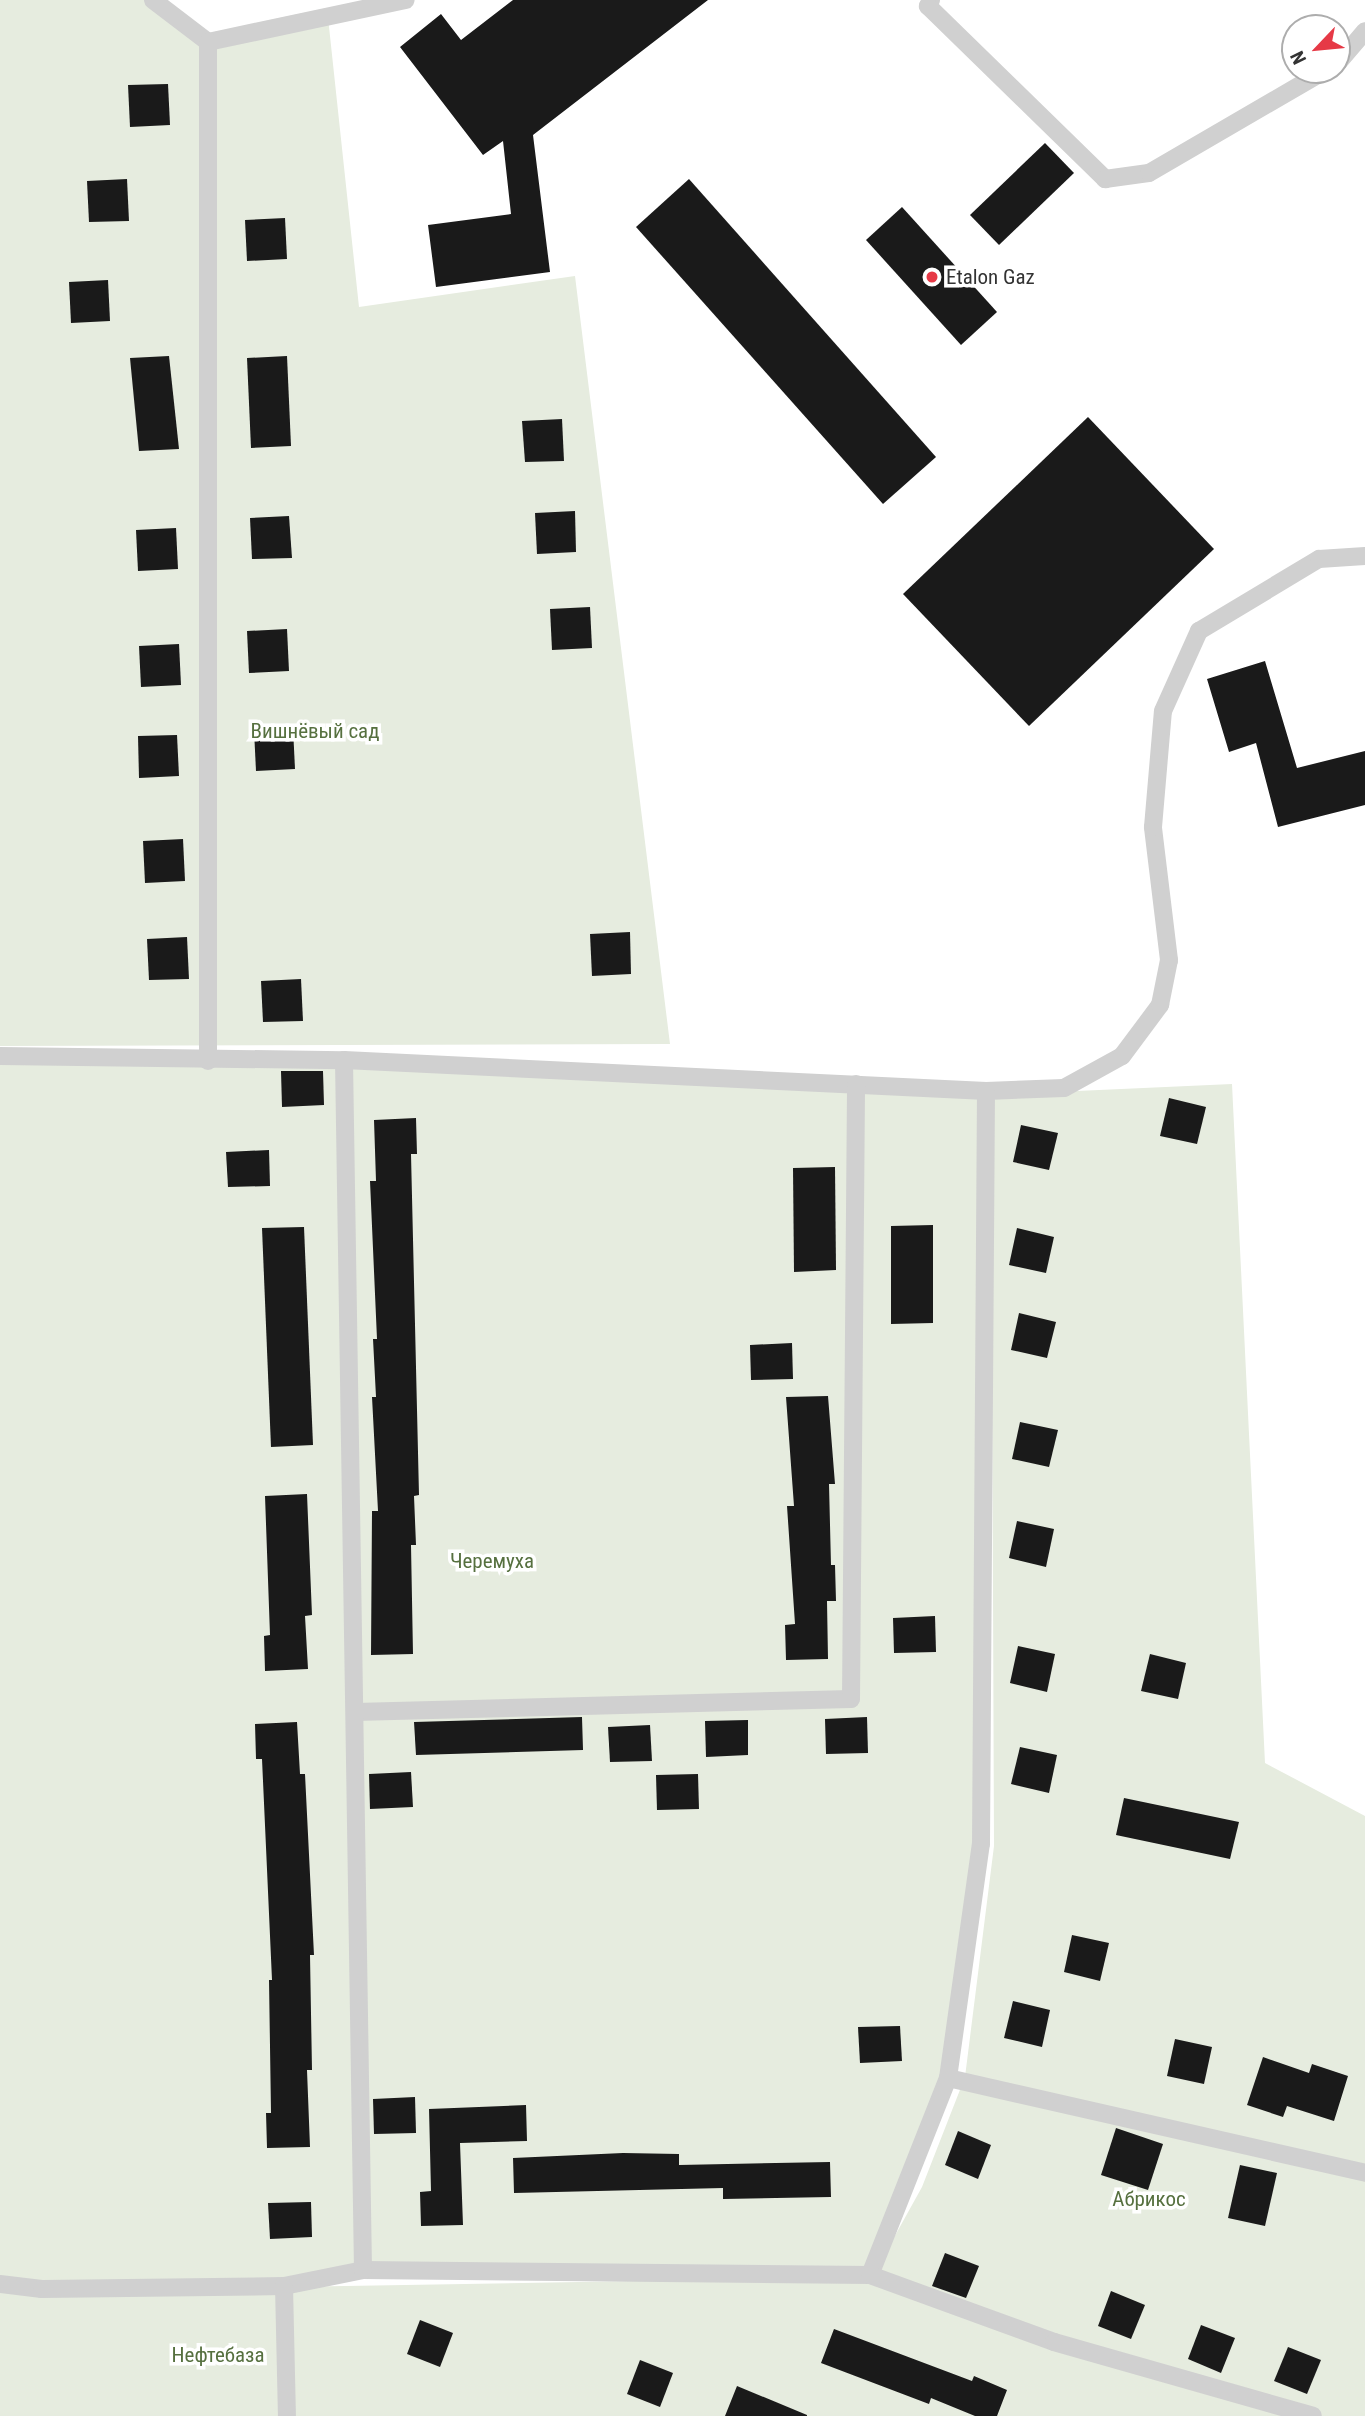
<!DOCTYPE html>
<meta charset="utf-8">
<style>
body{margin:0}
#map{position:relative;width:1365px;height:2416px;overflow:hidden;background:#fff;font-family:"Roboto Condensed",sans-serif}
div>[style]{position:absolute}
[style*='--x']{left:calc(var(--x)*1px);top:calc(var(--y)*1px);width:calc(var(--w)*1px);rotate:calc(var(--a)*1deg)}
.green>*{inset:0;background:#e6ecdf}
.building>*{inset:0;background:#1a1a1a}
.lane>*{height:18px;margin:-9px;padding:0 9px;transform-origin:9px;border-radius:9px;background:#d0d0d0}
.dots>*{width:19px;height:19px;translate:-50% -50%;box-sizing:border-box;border:4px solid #fff;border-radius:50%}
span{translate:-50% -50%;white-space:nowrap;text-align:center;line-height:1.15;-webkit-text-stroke:7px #fff;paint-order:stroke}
.poi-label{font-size:21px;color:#333}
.left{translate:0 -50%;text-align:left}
.park-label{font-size:21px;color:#56703f}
.north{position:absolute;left:1281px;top:14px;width:70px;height:70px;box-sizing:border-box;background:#fff;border:2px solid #adadad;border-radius:50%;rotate:244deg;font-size:19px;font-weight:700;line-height:28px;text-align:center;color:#333}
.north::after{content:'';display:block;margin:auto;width:24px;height:32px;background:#e63946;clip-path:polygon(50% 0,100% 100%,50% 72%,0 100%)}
</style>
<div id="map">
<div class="green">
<div style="clip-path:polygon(0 0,162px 0,205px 34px,327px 8px,359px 307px,575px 276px,670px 1044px,0 1046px)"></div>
<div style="clip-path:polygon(0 1056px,986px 1091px,981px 1844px,948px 2078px,870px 2275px,363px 2270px,284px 2286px,0 2285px)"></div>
<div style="clip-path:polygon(1232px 1084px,1265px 1763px,1365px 1816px,1365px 2416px,293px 2416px,285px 2287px,872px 2277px,922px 2187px,965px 2077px,994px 1846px,991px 1095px)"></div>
<div style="clip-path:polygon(0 2291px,278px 2293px,280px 2416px,0 2416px)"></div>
</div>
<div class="building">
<div style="clip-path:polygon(513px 0,708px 0,533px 135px,550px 272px,436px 287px,428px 225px,511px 214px,503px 141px,483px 155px,400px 47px,441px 14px,461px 40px)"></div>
<div style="clip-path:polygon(168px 84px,170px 125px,130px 127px,128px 85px)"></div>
<div style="clip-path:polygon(1045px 143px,1074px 173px,999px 245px,970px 215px)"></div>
<div style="clip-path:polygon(127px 179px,129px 221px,89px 222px,87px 181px)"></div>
<div style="clip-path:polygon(689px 179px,936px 457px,883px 504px,636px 227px)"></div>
<div style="clip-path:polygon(902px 207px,997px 312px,961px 345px,866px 240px)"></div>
<div style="clip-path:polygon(285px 218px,287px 259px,247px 261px,245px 220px)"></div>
<div style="clip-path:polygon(108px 280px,110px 321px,71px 323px,69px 282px)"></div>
<div style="clip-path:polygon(169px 356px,179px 449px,139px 451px,130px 358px)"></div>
<div style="clip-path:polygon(287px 356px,291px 446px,251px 448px,247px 358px)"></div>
<div style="clip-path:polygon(1088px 417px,1214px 549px,1029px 726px,903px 594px)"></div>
<div style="clip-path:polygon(562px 419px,564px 461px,525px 462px,522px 421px)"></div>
<div style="clip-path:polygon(575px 511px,576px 552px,537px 554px,535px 513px)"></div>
<div style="clip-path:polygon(289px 516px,292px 558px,252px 559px,250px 518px)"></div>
<div style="clip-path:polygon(176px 528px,178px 569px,138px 571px,136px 530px)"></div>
<div style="clip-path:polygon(590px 607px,592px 648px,552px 650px,550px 609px)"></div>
<div style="clip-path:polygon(287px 629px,289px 671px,249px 673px,247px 631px)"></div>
<div style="clip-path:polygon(179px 644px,181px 685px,141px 687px,139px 646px)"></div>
<div style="clip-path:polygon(1265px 661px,1297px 768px,1365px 751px,1365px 805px,1278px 827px,1256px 743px,1229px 752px,1207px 679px)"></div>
<div style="clip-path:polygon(293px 728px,295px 769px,256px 771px,254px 730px)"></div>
<div style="clip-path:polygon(177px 735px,179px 776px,139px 778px,138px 736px)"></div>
<div style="clip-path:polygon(183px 839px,185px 881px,145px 883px,143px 841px)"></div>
<div style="clip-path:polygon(630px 932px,631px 974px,592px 976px,590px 934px)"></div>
<div style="clip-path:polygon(187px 937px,189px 979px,149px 980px,147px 939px)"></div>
<div style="clip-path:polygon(301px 979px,303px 1021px,263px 1022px,261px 981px)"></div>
<div style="clip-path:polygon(281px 1071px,323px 1071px,324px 1105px,282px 1107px)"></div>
<div style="clip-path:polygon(1169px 1098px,1206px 1107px,1197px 1144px,1160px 1136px)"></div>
<div style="clip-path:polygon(416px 1118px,417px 1154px,411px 1154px,419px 1495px,414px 1496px,416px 1545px,411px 1545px,413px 1654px,371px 1655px,372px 1511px,378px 1511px,372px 1397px,376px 1397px,373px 1339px,377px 1339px,370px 1181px,376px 1181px,374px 1120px)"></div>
<div style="clip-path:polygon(1021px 1125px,1058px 1133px,1049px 1170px,1013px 1162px)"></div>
<div style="clip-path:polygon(269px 1150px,270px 1186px,228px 1187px,226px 1152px)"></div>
<div style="clip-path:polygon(835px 1167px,836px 1270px,794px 1272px,793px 1168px)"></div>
<div style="clip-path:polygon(933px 1225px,933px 1323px,891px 1324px,891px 1226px)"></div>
<div style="clip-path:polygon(304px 1227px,313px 1445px,271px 1447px,262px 1228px)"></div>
<div style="clip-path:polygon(1017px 1228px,1054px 1237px,1046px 1273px,1009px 1265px)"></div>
<div style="clip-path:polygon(1019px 1313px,1056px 1322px,1047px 1358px,1011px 1350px)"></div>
<div style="clip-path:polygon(792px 1343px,793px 1379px,751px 1380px,750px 1345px)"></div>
<div style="clip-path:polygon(828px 1396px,835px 1484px,829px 1484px,831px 1565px,835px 1565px,836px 1601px,827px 1601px,828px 1659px,786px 1660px,785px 1625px,795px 1624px,787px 1506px,794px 1506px,786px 1397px)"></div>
<div style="clip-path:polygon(1020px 1422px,1058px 1430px,1049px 1467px,1012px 1459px)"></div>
<div style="clip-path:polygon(307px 1494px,312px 1615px,305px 1616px,308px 1669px,265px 1671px,264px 1636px,270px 1635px,265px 1496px)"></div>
<div style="clip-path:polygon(1017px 1521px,1054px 1529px,1046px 1567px,1009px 1558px)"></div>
<div style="clip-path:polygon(935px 1616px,936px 1652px,894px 1653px,893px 1618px)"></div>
<div style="clip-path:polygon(1018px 1646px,1055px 1654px,1047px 1692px,1010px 1683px)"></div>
<div style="clip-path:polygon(1150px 1654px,1186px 1663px,1178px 1699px,1141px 1691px)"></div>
<div style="clip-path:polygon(582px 1717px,583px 1750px,416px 1755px,414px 1722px)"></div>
<div style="clip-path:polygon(867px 1717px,868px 1753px,826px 1754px,825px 1719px)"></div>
<div style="clip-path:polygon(748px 1720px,748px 1755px,706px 1757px,705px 1721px)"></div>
<div style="clip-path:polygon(297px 1722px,300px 1774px,305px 1774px,314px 1955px,310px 1955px,312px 2070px,307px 2070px,310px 2147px,267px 2148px,266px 2113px,271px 2113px,269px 1980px,272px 1980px,262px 1759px,256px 1759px,255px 1724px)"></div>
<div style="clip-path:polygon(650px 1725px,652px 1761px,610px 1762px,608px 1727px)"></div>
<div style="clip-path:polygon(1020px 1747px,1057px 1755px,1049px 1793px,1011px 1784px)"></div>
<div style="clip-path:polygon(411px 1772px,413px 1807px,370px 1809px,369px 1774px)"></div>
<div style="clip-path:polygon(698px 1774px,699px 1809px,657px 1810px,656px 1775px)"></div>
<div style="clip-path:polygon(1124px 1798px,1239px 1822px,1230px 1859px,1116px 1835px)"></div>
<div style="clip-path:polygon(1072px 1935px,1109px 1943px,1100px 1981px,1064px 1972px)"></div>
<div style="clip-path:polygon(1013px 2001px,1050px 2010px,1042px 2047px,1004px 2038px)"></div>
<div style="clip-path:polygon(900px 2026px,902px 2061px,860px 2063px,858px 2027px)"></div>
<div style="clip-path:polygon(1175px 2039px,1212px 2047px,1204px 2084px,1167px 2076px)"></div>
<div style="clip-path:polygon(1263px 2057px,1309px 2073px,1312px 2064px,1348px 2076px,1334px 2121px,1287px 2106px,1283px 2117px,1247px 2105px)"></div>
<div style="clip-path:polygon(415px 2097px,416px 2133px,374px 2134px,373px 2099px)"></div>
<div style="clip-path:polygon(526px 2105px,527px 2141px,460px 2143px,463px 2225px,421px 2226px,420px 2192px,431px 2191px,429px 2109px)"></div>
<div style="clip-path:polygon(1116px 2128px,1163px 2144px,1148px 2190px,1101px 2175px)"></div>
<div style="clip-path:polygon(958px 2131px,991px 2145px,978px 2179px,945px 2165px)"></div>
<div style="clip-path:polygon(623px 2153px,679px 2154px,679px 2165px,830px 2162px,831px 2197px,723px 2199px,723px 2188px,514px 2193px,513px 2158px)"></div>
<div style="clip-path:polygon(1240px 2165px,1277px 2173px,1265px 2226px,1228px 2218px)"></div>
<div style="clip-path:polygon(311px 2202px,312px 2237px,270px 2239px,268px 2203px)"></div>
<div style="clip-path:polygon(945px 2253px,979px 2266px,966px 2298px,932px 2286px)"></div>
<div style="clip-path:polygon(1111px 2291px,1145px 2305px,1131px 2339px,1098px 2326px)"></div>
<div style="clip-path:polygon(420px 2320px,453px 2333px,440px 2367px,407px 2354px)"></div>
<div style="clip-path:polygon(1201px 2325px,1235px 2338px,1221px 2373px,1188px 2359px)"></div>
<div style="clip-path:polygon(834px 2329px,972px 2381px,974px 2376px,1007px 2390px,997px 2416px,975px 2416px,931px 2398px,929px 2404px,821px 2363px)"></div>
<div style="clip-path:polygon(1288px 2347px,1321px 2360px,1307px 2394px,1274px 2381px)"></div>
<div style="clip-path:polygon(640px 2360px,673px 2373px,660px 2407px,627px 2394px)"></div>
<div style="clip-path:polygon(737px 2386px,807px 2415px,807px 2416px,725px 2416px)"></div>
</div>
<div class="lane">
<div style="--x:153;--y:0;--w:69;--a:37.4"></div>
<div style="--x:208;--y:42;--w:202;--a:-12"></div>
<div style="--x:931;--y:0;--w:7;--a:117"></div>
<div style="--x:928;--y:6;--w:248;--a:44.3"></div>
<div style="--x:1105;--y:179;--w:44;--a:-7.8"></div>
<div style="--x:1149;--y:173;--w:205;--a:-30.2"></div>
<div style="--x:1337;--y:64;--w:43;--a:-49.7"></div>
<div style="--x:0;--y:1056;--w:344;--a:0.7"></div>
<div style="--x:344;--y:1060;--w:643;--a:2.76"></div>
<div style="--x:986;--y:1091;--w:78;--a:-2.2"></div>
<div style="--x:1064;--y:1088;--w:66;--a:-28.9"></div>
<div style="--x:1122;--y:1056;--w:64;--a:-53.3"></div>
<div style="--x:1160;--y:1005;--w:46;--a:-78.7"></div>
<div style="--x:1169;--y:960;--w:134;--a:-96.9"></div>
<div style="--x:1153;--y:827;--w:116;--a:-85.1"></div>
<div style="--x:1163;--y:711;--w:88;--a:-65.8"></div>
<div style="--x:1199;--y:631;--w:140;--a:-31"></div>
<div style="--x:1319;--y:559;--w:46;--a:-3.7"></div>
<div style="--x:208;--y:1061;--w:1019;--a:-90"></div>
<div style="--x:355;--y:1712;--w:496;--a:-1.5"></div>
<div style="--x:851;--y:1699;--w:615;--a:-89.53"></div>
<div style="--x:948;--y:2078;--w:428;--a:12.8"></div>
<div style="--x:363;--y:2270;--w:507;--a:0.57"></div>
<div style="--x:870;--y:2275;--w:212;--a:-68.4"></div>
<div style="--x:948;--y:2078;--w:236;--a:-82"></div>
<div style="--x:981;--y:1844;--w:753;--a:-89.62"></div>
<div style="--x:870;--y:2275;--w:196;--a:20"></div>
<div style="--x:1054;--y:2342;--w:269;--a:15.9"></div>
<div style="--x:0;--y:2284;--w:42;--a:6.8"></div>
<div style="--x:42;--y:2289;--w:242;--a:-0.7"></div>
<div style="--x:284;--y:2286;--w:81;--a:-11.4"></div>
<div style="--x:363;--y:2270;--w:1210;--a:-90.9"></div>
<div style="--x:284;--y:2286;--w:130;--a:88.7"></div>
</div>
<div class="dots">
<div style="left:932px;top:277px;background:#e63946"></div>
</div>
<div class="poi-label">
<span class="left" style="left:946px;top:277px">Etalon Gaz</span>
</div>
<div class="park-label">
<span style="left:315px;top:731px">Вишнёвый сад</span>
<span style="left:492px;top:1561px">Черемуха</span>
<span style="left:1149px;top:2199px">Абрикос</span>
<span style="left:218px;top:2355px">Нефтебаза</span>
</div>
<div class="north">N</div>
</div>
